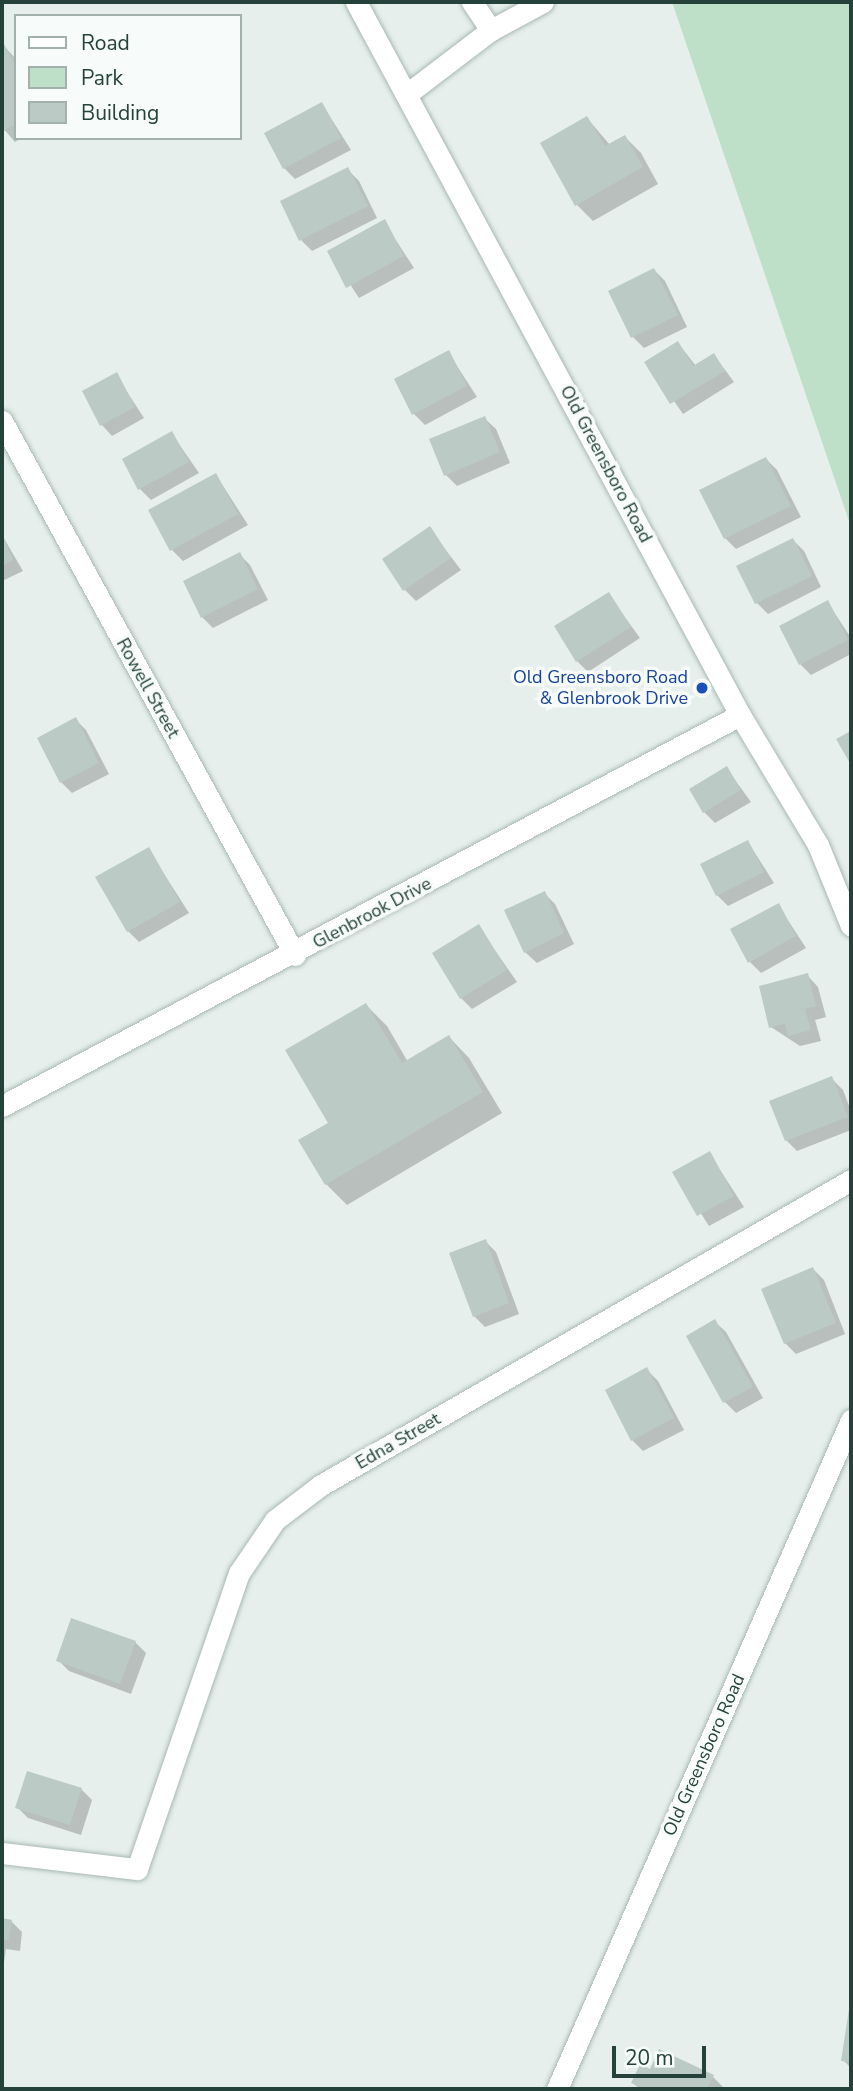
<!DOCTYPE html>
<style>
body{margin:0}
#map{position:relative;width:853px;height:2091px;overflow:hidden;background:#e6efeb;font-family:"Nunito Sans",sans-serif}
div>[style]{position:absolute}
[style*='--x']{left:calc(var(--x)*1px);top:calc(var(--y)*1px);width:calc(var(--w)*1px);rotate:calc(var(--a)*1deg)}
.green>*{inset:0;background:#bfe0c8}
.shadow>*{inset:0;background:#0003}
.building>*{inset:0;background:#bbcac4}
.roads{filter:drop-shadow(0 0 2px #a8b8b2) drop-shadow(0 0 2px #a8b8b2)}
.minor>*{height:21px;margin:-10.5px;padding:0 10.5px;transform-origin:10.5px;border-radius:10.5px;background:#fff}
.dots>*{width:19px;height:19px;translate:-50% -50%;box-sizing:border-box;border:4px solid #f7fbf9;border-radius:50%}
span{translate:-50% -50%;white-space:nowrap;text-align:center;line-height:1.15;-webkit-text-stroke:7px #f7fbf9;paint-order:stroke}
.street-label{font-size:18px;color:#24423a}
.transit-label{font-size:18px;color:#164399}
.right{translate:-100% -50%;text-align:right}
.frame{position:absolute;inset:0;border:4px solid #24423a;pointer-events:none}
.legend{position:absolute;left:14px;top:14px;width:228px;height:126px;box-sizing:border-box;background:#f7fbf9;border:2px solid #a3b1ad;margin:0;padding:9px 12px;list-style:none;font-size:21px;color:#24423a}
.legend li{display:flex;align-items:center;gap:14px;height:35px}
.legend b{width:35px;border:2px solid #a3b1ad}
.scale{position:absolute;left:612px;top:2046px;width:94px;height:32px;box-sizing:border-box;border:4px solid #24423a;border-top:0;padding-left:9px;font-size:21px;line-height:24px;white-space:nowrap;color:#24423a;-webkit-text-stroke:5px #f7fbf9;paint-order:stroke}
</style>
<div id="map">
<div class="green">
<div style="clip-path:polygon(672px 2px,851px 2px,851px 527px)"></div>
</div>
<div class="shadow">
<div style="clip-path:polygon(4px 46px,16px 59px,16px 138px,21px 138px,15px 142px,2px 127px)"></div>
<div style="clip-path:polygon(322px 104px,351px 150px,295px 179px,284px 168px)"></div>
<div style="clip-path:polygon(587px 118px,610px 145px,625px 137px,641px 153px,658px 184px,593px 221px,577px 205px)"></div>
<div style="clip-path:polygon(348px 170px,359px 181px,377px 218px,312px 251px,301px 240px)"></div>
<div style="clip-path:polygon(384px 222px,414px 268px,359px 298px,329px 252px)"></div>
<div style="clip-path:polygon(654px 270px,665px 281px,687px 327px,644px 348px,633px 337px)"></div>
<div style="clip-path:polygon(678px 343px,696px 366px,714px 355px,734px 382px,683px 414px,647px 362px)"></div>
<div style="clip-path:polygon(448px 352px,477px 397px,425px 425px,414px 414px)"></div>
<div style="clip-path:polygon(116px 375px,144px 418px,112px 436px,101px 424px)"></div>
<div style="clip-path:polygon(484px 418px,496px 429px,510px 463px,457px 486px,446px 475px)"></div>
<div style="clip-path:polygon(172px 434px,199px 473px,151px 500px,140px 489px)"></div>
<div style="clip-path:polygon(766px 459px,777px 470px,801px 517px,736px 549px,725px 538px)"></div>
<div style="clip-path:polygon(216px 475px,248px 525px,183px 561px,172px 550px)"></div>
<div style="clip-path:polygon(429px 528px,461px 570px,416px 601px,405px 590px)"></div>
<div style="clip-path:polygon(2px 535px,23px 571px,2px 581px)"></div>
<div style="clip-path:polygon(793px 540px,804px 551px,821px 587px,768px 614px,757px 603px)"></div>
<div style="clip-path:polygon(239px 554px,250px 565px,268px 600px,213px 628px,202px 617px)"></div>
<div style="clip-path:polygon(608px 594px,640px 638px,588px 672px,577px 661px)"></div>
<div style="clip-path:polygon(828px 603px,851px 638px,851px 654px,811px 675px,800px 664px)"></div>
<div style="clip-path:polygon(75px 719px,86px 730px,109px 774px,72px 793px,61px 782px)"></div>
<div style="clip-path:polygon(727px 769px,751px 802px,715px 823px,704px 812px)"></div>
<div style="clip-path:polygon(748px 842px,774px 883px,728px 906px,717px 895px)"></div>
<div style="clip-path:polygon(148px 849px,189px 913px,139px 942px,128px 931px)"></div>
<div style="clip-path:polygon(544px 893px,555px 904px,574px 944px,537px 963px,525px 952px)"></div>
<div style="clip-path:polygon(778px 905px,806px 948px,761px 973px,750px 962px)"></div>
<div style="clip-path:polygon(478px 926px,517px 982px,472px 1009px,461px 998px)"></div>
<div style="clip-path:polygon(807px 975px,818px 987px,826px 1017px,815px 1020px,821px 1041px,800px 1046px,771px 1027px)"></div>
<div style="clip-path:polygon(366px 1005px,387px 1026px,408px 1062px,449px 1037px,469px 1058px,502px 1113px,347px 1205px,326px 1184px,330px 1124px)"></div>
<div style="clip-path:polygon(832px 1079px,843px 1090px,851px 1111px,851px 1130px,797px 1151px,786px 1140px)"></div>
<div style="clip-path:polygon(709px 1153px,744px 1207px,709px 1226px,675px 1173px)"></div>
<div style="clip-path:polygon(485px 1241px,496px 1252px,519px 1314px,485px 1327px,474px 1316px)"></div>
<div style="clip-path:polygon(813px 1269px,824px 1280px,845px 1334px,796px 1354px,785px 1343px)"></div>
<div style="clip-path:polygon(714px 1321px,726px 1332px,763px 1398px,736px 1413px,725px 1402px,688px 1336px)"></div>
<div style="clip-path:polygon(647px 1370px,658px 1381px,684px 1430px,643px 1451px,632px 1440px)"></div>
<div style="clip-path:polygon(135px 1642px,146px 1653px,131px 1694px,69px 1671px,58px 1660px)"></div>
<div style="clip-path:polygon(81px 1789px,92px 1800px,81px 1835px,28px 1818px,17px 1807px)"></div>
<div style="clip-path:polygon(2px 1920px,11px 1921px,22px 1932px,20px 1951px,6px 1949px,2px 1976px)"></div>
<div style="clip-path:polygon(851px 2005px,851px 2068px,843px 2060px)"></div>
<div style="clip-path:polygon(651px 2071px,713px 2077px,724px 2088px,640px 2089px,633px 2083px)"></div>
</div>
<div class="building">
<div style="clip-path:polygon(4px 44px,16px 65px,16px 124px,2px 132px)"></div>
<div style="clip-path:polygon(322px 102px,341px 138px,283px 169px,264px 133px)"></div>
<div style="clip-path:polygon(587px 116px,605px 146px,625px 135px,643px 167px,575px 206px,540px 143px)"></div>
<div style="clip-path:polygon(348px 167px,368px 206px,299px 241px,280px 201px)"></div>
<div style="clip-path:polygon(385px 219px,404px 256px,346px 288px,327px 251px)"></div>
<div style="clip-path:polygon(654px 268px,678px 315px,631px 338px,608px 291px)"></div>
<div style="clip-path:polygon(678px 341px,693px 366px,714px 353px,725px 371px,670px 404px,644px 362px)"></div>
<div style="clip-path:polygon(449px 350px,467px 386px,412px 415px,394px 379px)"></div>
<div style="clip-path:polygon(117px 372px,135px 407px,100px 426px,82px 391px)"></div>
<div style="clip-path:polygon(485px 416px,500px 452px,444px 476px,429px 439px)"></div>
<div style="clip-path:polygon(172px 431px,189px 462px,138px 490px,122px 459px)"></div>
<div style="clip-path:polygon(766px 457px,791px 506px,724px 539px,699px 490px)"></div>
<div style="clip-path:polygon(216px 473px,238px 514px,170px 551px,148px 510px)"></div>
<div style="clip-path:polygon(430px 526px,451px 558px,403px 591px,382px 559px)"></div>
<div style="clip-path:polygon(2px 534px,13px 560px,2px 566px)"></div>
<div style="clip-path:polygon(793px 538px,812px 576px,755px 604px,736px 566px)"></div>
<div style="clip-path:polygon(240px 552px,258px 589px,201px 618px,183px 581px)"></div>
<div style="clip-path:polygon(609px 592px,631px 627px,576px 662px,554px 626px)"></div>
<div style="clip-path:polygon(828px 600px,848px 640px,799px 665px,779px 626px)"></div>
<div style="clip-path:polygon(76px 717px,99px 763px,60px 783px,37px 738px)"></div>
<div style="clip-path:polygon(851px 731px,851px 765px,836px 739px)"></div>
<div style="clip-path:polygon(727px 766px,741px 790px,703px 813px,689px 789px)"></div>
<div style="clip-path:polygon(748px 840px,764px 872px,716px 896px,700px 864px)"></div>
<div style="clip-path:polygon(149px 847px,180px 902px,127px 932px,95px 877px)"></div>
<div style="clip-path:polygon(545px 891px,564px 933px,524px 953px,504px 910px)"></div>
<div style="clip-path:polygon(779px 903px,796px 936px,748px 963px,730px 929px)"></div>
<div style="clip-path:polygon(479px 924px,507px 970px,460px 999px,432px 953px)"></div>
<div style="clip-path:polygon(808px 973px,816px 1006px,805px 1009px,811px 1030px,788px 1036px,785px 1023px,769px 1028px,759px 986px)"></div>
<div style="clip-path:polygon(366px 1003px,402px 1063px,449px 1035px,483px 1092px,325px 1185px,298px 1140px,328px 1123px,285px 1050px)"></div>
<div style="clip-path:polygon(832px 1076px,848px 1117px,785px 1141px,769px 1101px)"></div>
<div style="clip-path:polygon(710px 1151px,734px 1196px,697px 1216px,672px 1172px)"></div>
<div style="clip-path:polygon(486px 1239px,509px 1303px,473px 1317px,449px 1253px)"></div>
<div style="clip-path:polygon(813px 1267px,836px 1323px,784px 1344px,761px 1289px)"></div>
<div style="clip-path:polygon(715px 1319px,753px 1387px,723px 1403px,686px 1336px)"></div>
<div style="clip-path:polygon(647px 1367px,674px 1418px,631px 1441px,605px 1390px)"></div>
<div style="clip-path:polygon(71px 1618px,136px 1641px,120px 1684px,56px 1661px)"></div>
<div style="clip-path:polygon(27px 1771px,82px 1788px,70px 1825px,15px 1808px)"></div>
<div style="clip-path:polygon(2px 1918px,12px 1920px,9px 1940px,2px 1939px)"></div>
<div style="clip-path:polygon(850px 2003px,851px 2003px,851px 2062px,841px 2061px)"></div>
<div style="clip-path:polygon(659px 2049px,714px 2075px,707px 2089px,644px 2089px,631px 2083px,640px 2064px,650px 2069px)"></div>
</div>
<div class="roads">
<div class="minor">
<div style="--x:356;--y:2;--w:810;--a:61.69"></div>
<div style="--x:740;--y:715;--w:152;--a:59"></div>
<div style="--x:818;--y:845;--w:87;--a:67.8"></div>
<div style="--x:472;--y:2;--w:34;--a:56"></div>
<div style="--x:491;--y:30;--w:59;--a:-28.3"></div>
<div style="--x:407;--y:94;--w:106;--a:-37.3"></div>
<div style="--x:2;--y:421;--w:609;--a:61.25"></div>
<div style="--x:2;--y:1106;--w:835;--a:-27.92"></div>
<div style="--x:2;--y:1853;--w:136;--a:6.8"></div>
<div style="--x:137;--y:1869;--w:313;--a:-71"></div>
<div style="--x:239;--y:1573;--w:64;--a:-55.8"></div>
<div style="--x:275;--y:1520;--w:58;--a:-37.3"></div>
<div style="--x:321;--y:1485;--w:611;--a:-29.92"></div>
<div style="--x:557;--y:2089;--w:731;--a:-66.28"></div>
</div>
</div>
<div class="dots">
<div style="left:702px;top:688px;background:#1a4fb4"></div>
</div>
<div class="street-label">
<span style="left:606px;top:464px;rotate:62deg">Old Greensboro Road</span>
<span style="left:148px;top:688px;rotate:61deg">Rowell Street</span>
<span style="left:372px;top:913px;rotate:-28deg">Glenbrook Drive</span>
<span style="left:398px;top:1441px;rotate:-30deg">Edna Street</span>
<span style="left:704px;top:1755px;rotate:-66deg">Old Greensboro Road</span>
</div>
<div class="transit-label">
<span class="right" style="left:688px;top:688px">Old Greensboro Road<br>&amp; Glenbrook Drive</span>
</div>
<div class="frame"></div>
<ul class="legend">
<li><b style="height:9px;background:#fff"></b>Road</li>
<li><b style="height:19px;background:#bfe0c8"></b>Park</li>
<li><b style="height:19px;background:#bbcac4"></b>Building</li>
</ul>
<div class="scale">20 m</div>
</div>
